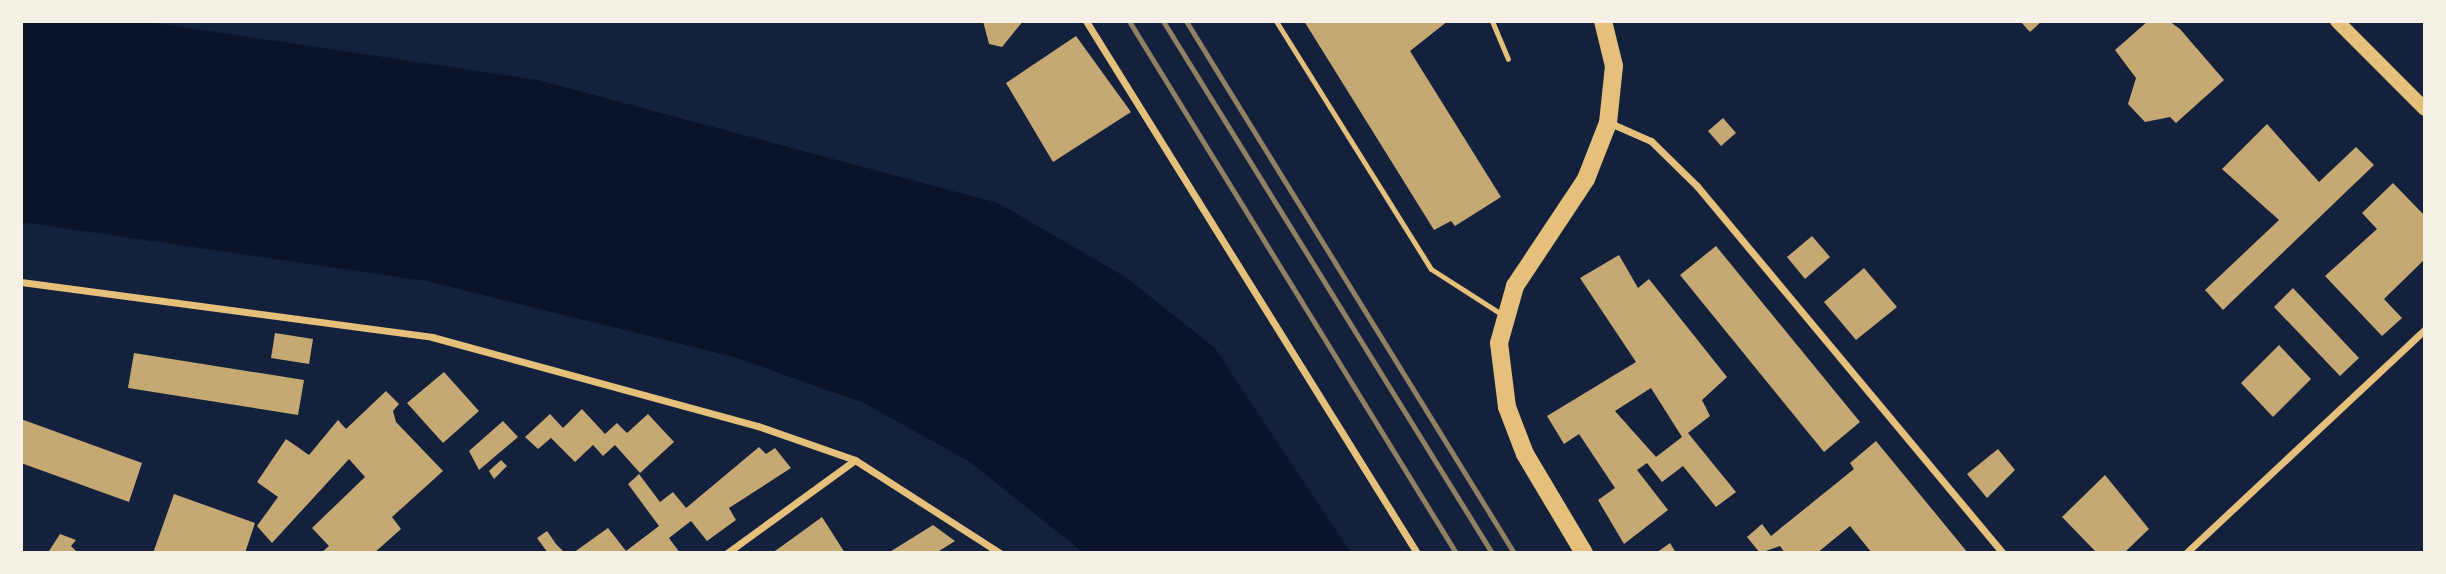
<!DOCTYPE html>
<style>
body{margin:0}
#map{position:relative;width:2446px;height:574px;overflow:hidden;background:#14213d;font-family:"Sofia Sans Condensed",sans-serif}
div>[style]{position:absolute}
[style*='--x']{left:calc(var(--x)*1px);top:calc(var(--y)*1px);width:calc(var(--w)*1px);rotate:calc(var(--a)*1deg)}
.water>*{inset:0;background:#0b132b}
.building>*{inset:0;background:#c6a872}
.service>*{height:5px;margin:-2.5px;padding:0 2.5px;transform-origin:2.5px;border-radius:2.5px;background:#e5c07b}
.minor>*{height:7px;margin:-3.5px;padding:0 3.5px;transform-origin:3.5px;border-radius:3.5px;background:#e5c07b}
.secondary>*{height:14px;margin:-7px;padding:0 7px;transform-origin:7px;border-radius:7px;background:#e5c07b}
.primary>*{height:18px;margin:-9px;padding:0 9px;transform-origin:9px;border-radius:9px;background:#e5c07b}
.rail>*{height:5px;margin:-2.5px;padding:0 2.5px;transform-origin:2.5px;border-radius:2.5px;background:#918062}
span{translate:-50% -50%;white-space:nowrap;text-align:center;line-height:1.15;-webkit-text-stroke:5px #f6f1e7;paint-order:stroke}
.frame{position:absolute;inset:0;border:23px solid #f6f1e7;pointer-events:none}
</style>
<div id="map">
<div class="water">
<div style="clip-path:polygon(21px 21px,141px 21px,538px 80px,998px 203px,1124px 276px,1215px 348px,1351px 553px,1084px 553px,970px 462px,864px 403px,734px 357px,426px 281px,21px 222px)"></div>
</div>
<div class="building">
<div style="clip-path:polygon(983px 21px,1023px 21px,1002px 47px,989px 44px)"></div>
<div style="clip-path:polygon(1304px 21px,1448px 21px,1410px 51px,1501px 197px,1455px 226px,1451px 221px,1434px 230px)"></div>
<div style="clip-path:polygon(2020px 21px,2042px 21px,2030px 32px)"></div>
<div style="clip-path:polygon(2148px 21px,2169px 21px,2180px 29px,2224px 80px,2176px 123px,2170px 117px,2145px 122px,2128px 104px,2136px 78px,2115px 50px)"></div>
<div style="clip-path:polygon(1076px 36px,1131px 112px,1053px 162px,1006px 83px)"></div>
<div style="clip-path:polygon(1723px 118px,1736px 133px,1721px 146px,1708px 131px)"></div>
<div style="clip-path:polygon(2267px 124px,2319px 182px,2356px 147px,2374px 165px,2223px 310px,2205px 290px,2279px 220px,2222px 169px)"></div>
<div style="clip-path:polygon(2393px 183px,2425px 216px,2425px 259px,2384px 299px,2402px 318px,2382px 336px,2325px 276px,2377px 229px,2362px 213px)"></div>
<div style="clip-path:polygon(1812px 236px,1830px 257px,1805px 279px,1787px 257px)"></div>
<div style="clip-path:polygon(1716px 246px,1860px 422px,1824px 452px,1680px 275px)"></div>
<div style="clip-path:polygon(evenodd,1619px 255px,1638px 288px,1649px 279px,1727px 377px,1702px 400px,1710px 416px,1688px 433px,1736px 492px,1716px 507px,1683px 466px,1662px 482px,1647px 463px,1637px 470px,1668px 510px,1624px 544px,1598px 500px,1615px 488px,1579px 434px,1564px 444px,1547px 416px,1636px 362px,1580px 278px,1619px 255px,1651px 388px,1682px 437px,1656px 457px,1615px 411px,1651px 388px)"></div>
<div style="clip-path:polygon(1864px 268px,1897px 307px,1856px 340px,1824px 302px)"></div>
<div style="clip-path:polygon(2293px 288px,2359px 358px,2340px 376px,2274px 307px)"></div>
<div style="clip-path:polygon(275px 333px,313px 339px,309px 364px,271px 358px)"></div>
<div style="clip-path:polygon(2279px 345px,2311px 379px,2273px 417px,2241px 383px)"></div>
<div style="clip-path:polygon(134px 353px,304px 380px,298px 415px,128px 388px)"></div>
<div style="clip-path:polygon(444px 372px,479px 411px,443px 443px,407px 403px)"></div>
<div style="clip-path:polygon(386px 391px,399px 404px,393px 411px,396px 422px,443px 471px,392px 517px,401px 529px,374px 553px,321px 553px,329px 546px,312px 528px,365px 477px,349px 459px,272px 543px,257px 526px,278px 497px,257px 482px,286px 439px,309px 455px,338px 420px,346px 429px)"></div>
<div style="clip-path:polygon(582px 409px,605px 434px,617px 423px,627px 433px,648px 414px,674px 442px,640px 473px,615px 445px,603px 456px,593px 445px,575px 462px,551px 438px,538px 449px,525px 437px,550px 414px,563px 428px)"></div>
<div style="clip-path:polygon(21px 419px,142px 463px,129px 502px,21px 463px)"></div>
<div style="clip-path:polygon(503px 421px,518px 437px,479px 470px,469px 451px)"></div>
<div style="clip-path:polygon(1876px 441px,1968px 553px,1872px 553px,1850px 526px,1817px 553px,1785px 553px,1780px 546px,1760px 553px,1747px 537px,1762px 524px,1771px 536px,1854px 469px,1850px 463px)"></div>
<div style="clip-path:polygon(759px 447px,766px 454px,775px 448px,791px 468px,729px 508px,736px 520px,707px 541px,691px 521px,669px 538px,680px 553px,573px 553px,608px 528px,626px 551px,659px 526px,628px 484px,639px 474px,660px 502px,673px 492px,686px 508px)"></div>
<div style="clip-path:polygon(1998px 449px,2015px 470px,1987px 498px,1967px 474px)"></div>
<div style="clip-path:polygon(501px 460px,507px 466px,494px 479px,489px 471px)"></div>
<div style="clip-path:polygon(2105px 475px,2149px 529px,2124px 553px,2097px 553px,2062px 517px)"></div>
<div style="clip-path:polygon(174px 494px,255px 523px,245px 553px,153px 553px)"></div>
<div style="clip-path:polygon(822px 517px,845px 553px,772px 553px,789px 541px)"></div>
<div style="clip-path:polygon(933px 525px,955px 541px,936px 553px,888px 553px)"></div>
<div style="clip-path:polygon(547px 531px,556px 544px,565px 553px,548px 553px,537px 538px)"></div>
<div style="clip-path:polygon(60px 534px,76px 540px,71px 546px,78px 553px,49px 551px)"></div>
<div style="clip-path:polygon(1670px 543px,1676px 553px,1656px 553px)"></div>
</div>
<div class="service">
<div style="--x:1276;--y:21;--w:292;--a:58"></div>
<div style="--x:1431;--y:269;--w:85;--a:32.6"></div>
<div style="--x:1492;--y:21;--w:41;--a:67.2"></div>
</div>
<div class="minor">
<div style="--x:1086;--y:21;--w:627;--a:58.11"></div>
<div style="--x:1610;--y:123;--w:45;--a:23.7"></div>
<div style="--x:1651;--y:141;--w:64;--a:44.4"></div>
<div style="--x:1697;--y:186;--w:478;--a:50.2"></div>
<div style="--x:21;--y:282;--w:415;--a:7.6"></div>
<div style="--x:432;--y:337;--w:338;--a:15.3"></div>
<div style="--x:758;--y:426;--w:103;--a:19.3"></div>
<div style="--x:855;--y:460;--w:172;--a:32.7"></div>
<div style="--x:727;--y:553;--w:158;--a:-36"></div>
<div style="--x:2186;--y:553;--w:328;--a:-43.1"></div>
</div>
<div class="secondary">
<div style="--x:2337;--y:21;--w:124;--a:45"></div>
</div>
<div class="primary">
<div style="--x:1584;--y:553;--w:115;--a:-120.8"></div>
<div style="--x:1525;--y:454;--w:50;--a:-111"></div>
<div style="--x:1507;--y:407;--w:64;--a:-97.1"></div>
<div style="--x:1499;--y:343;--w:59;--a:-74.3"></div>
<div style="--x:1515;--y:286;--w:128;--a:-56.4"></div>
<div style="--x:1586;--y:179;--w:60;--a:-68.6"></div>
<div style="--x:1608;--y:123;--w:57;--a:-84"></div>
<div style="--x:1614;--y:66;--w:46;--a:-103.7"></div>
</div>
<div class="rail">
<div style="--x:1129;--y:21;--w:624;--a:58.42"></div>
<div style="--x:1163;--y:21;--w:626;--a:58.27"></div>
<div style="--x:1186;--y:21;--w:625;--a:58.34"></div>
</div>
<div class="frame"></div>
</div>
